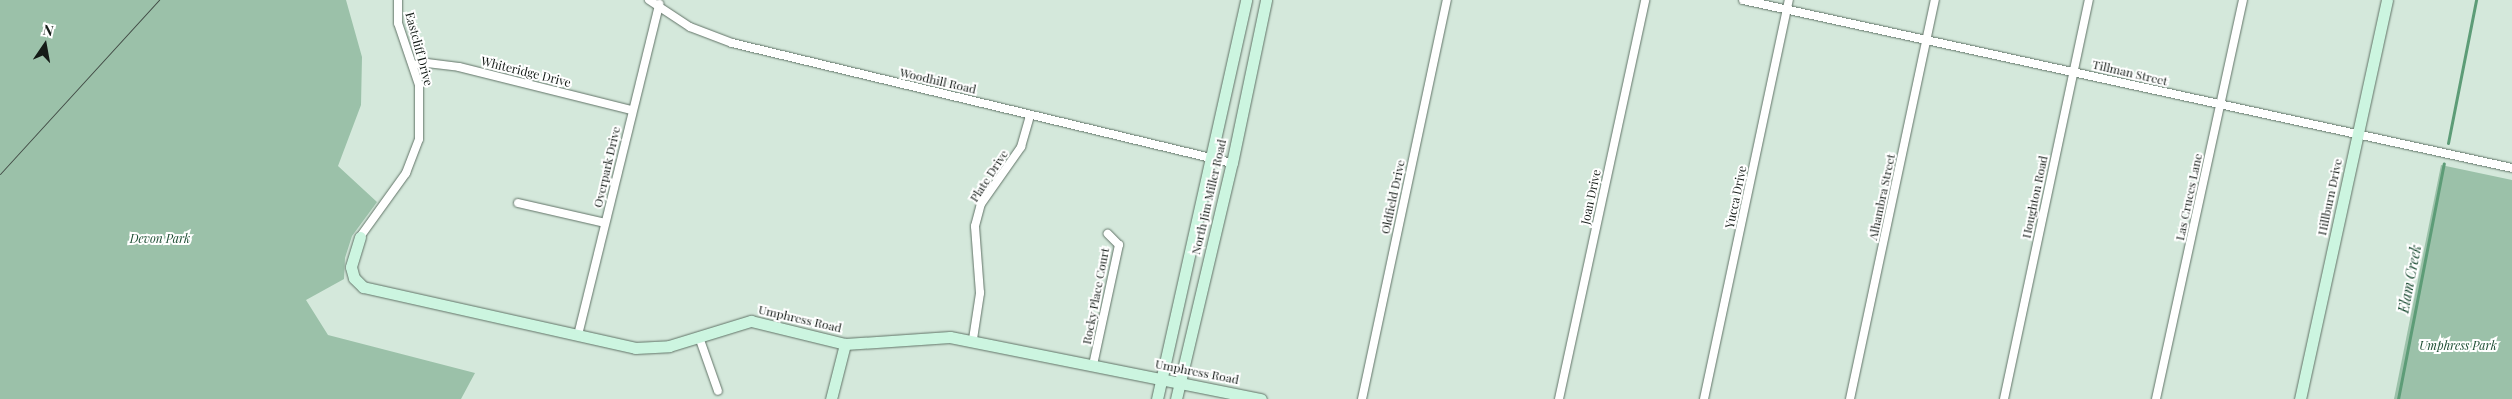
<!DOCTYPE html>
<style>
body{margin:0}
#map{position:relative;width:2512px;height:399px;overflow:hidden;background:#d4e8db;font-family:"Playfair Display",serif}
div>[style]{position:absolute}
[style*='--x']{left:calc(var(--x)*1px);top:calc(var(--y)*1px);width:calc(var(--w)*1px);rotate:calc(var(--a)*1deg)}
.green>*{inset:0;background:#9bc1a9}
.stream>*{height:3px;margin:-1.5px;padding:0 1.5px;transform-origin:1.5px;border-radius:1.5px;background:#5d9c77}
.roads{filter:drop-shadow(0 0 1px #617367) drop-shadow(0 0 1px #617367)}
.street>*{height:8px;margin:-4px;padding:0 4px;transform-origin:4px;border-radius:4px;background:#fff}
.secondary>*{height:11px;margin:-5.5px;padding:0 5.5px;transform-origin:5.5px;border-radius:5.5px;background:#ccf5e0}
.tram>*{height:1px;margin:-0.5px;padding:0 0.5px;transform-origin:0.5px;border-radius:0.5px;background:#424c46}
span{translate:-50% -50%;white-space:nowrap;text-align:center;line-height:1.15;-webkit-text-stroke:4px #fff;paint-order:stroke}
.street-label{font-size:12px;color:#141b17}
.park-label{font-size:12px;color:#1d4e33;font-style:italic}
.water-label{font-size:14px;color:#104329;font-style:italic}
.north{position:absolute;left:20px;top:20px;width:50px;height:50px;-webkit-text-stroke:4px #fff;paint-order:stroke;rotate:12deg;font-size:14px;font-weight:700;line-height:20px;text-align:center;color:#141b17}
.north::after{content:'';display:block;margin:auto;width:18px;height:22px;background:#141b17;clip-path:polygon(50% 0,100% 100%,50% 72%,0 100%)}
</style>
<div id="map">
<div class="green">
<div style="clip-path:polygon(0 0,346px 0,362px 57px,361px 105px,338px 166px,377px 202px,352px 236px,345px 258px,344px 279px,306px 300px,328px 335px,475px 373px,461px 399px,0 399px)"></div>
<div style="clip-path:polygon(2441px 165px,2512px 180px,2512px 399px,2394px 399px)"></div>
</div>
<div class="stream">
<div style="--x:2448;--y:143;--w:146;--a:-78.9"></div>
<div style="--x:2398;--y:399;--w:240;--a:-79"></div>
</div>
<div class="roads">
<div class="street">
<div style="--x:649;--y:0;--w:49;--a:33.4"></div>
<div style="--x:690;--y:27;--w:45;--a:20.9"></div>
<div style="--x:732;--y:43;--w:514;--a:13.5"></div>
<div style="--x:1743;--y:0;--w:787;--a:12.32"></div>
<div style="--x:414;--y:65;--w:13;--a:-9"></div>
<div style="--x:427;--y:63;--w:32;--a:7"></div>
<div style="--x:459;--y:67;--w:178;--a:14"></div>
<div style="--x:518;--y:203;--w:89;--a:12.9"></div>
<div style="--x:360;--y:237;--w:79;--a:-54.3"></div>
<div style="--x:406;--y:173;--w:36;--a:-69"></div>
<div style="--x:419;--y:139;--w:54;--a:-90"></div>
<div style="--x:419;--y:85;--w:65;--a:-108.7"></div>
<div style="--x:398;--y:23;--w:23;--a:-90"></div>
<div style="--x:578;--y:335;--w:341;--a:-76.2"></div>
<div style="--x:699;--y:337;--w:57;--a:70.6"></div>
<div style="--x:973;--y:339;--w:47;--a:-81.3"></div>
<div style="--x:980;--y:293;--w:67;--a:-94.3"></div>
<div style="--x:975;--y:226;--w:23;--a:-75"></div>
<div style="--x:981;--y:204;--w:70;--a:-54.9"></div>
<div style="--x:1021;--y:147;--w:33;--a:-74"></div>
<div style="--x:1093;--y:365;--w:123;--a:-77.8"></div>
<div style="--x:1119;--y:245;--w:16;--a:-135"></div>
<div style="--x:1362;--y:399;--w:408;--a:-78"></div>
<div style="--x:1559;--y:399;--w:408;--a:-77.8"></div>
<div style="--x:1704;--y:399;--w:408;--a:-78"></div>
<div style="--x:1850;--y:399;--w:408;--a:-78"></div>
<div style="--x:2004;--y:399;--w:408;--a:-78"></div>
<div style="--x:2156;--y:399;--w:408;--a:-77.7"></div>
</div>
<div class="secondary">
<div style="--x:360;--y:237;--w:31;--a:107"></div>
<div style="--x:351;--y:267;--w:11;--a:75"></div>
<div style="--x:354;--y:278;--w:13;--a:45"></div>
<div style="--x:363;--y:287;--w:279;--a:12.6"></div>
<div style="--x:635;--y:348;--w:34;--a:-3"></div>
<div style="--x:669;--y:346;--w:86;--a:-17"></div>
<div style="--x:751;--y:321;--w:97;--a:13.7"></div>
<div style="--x:845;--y:344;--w:105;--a:-3.8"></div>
<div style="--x:950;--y:337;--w:317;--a:11.3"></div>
<div style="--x:831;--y:399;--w:57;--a:-75.7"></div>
<div style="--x:1157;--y:399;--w:409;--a:-77.4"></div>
<div style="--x:1176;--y:399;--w:243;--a:-76.7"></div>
<div style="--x:1232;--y:163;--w:167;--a:-78.2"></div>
<div style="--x:2300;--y:399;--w:408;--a:-77.7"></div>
</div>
</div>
<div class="tram">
<div style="--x:0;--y:174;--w:236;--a:-47.6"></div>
</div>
<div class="street-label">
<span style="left:419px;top:49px;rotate:75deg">Eastcliff Drive</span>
<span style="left:526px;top:72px;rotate:14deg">Whiteridge Drive</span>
<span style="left:2130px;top:73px;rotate:13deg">Tillman Street</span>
<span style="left:938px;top:81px;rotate:13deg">Woodhill Road</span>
<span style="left:607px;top:167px;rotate:-77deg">Overpark Drive</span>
<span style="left:989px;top:176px;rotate:-57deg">Plate Drive</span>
<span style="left:1209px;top:197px;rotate:-77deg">North Jim Miller Road</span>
<span style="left:1393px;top:197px;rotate:-78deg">Oldfield Drive</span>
<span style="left:1591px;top:197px;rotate:-78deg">Joan Drive</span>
<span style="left:1736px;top:197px;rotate:-78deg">Yucca Drive</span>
<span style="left:1882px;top:197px;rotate:-78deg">Alhambra Street</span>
<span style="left:2035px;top:197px;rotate:-78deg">Houghton Road</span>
<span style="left:2189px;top:197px;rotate:-78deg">Las Cruces Lane</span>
<span style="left:2330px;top:197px;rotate:-78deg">Hillburn Drive</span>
<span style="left:1096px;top:296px;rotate:-79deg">Rocky Place Court</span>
<span style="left:800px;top:319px;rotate:13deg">Umphress Road</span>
<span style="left:1197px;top:372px;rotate:11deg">Umphress Road</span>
</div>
<div class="park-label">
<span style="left:160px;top:239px">Devon Park</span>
<span style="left:2458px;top:346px">Umphress Park</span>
</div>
<div class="water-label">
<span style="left:2410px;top:279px;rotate:-79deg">Elam Creek</span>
</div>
<div class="north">N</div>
</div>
